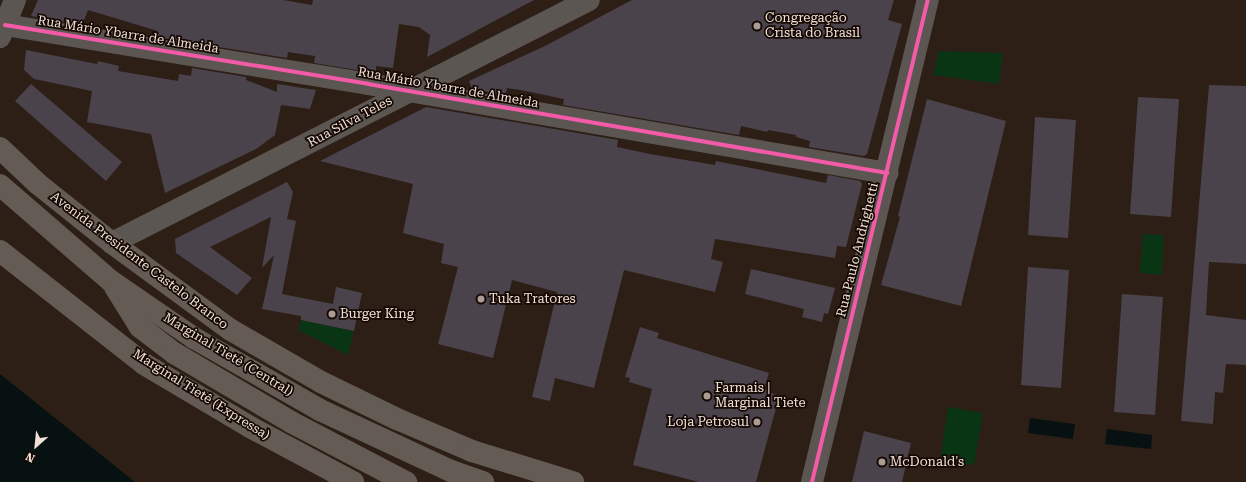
<!DOCTYPE html>
<meta charset="utf-8">
<style>
body{margin:0}
#map{position:relative;width:1246px;height:482px;overflow:hidden;background:#2d1f16;font-family:"Roboto Serif",serif}
div>[style]{position:absolute}
[style*='--x']{left:calc(var(--x)*1px);top:calc(var(--y)*1px);width:calc(var(--w)*1px);rotate:calc(var(--a)*1deg)}
.green>*{inset:0;background:#0a3514}
.water>*{inset:0;background:#071111}
.building>*{inset:0;background:#4b434c}
.minor>*{height:22px;margin:-11px;padding:0 11px;transform-origin:11px;border-radius:11px;background:#5c5652}
.highway>*{height:22px;margin:-11px;padding:0 11px;transform-origin:11px;border-radius:11px;background:#645b55}
.cycleway>*{height:4px;margin:-2px;padding:0 2px;transform-origin:2px;border-radius:2px;background:#f35aa7}
.dots>*{width:11px;height:11px;translate:-50% -50%;box-sizing:border-box;border:2px solid #150904;border-radius:50%}
span{translate:-50% -50%;white-space:nowrap;text-align:center;line-height:1.15;-webkit-text-stroke:3.5px #150904;paint-order:stroke}
.poi-label{font-size:13px;color:#f2e0d7}
.left{translate:0 -50%;text-align:left}
.right{translate:-100% -50%;text-align:right}
.street-label{font-size:13px;color:#f2e0d7}
.north{position:absolute;left:16px;top:426px;width:40px;height:40px;-webkit-text-stroke:3px #150904;paint-order:stroke;rotate:207deg;font-size:11px;font-weight:700;line-height:16px;text-align:center;color:#f2e0d7}
.north::after{content:'';display:block;margin:auto;width:14px;height:18px;background:#f2e0d7;clip-path:polygon(50% 0,100% 100%,50% 72%,0 100%)}
</style>
<div id="map">
<div class="green">
<div style="clip-path:polygon(939px 51px,1003px 53px,999px 84px,933px 75px)"></div>
<div style="clip-path:polygon(1143px 234px,1164px 235px,1162px 275px,1140px 273px)"></div>
<div style="clip-path:polygon(301px 320px,354px 331px,348px 355px,298px 330px)"></div>
<div style="clip-path:polygon(948px 407px,983px 413px,974px 465px,940px 460px)"></div>
</div>
<div class="water">
<div style="clip-path:polygon(0 374px,135px 482px,0 482px)"></div>
<div style="clip-path:polygon(1030px 418px,1075px 424px,1073px 439px,1028px 433px)"></div>
<div style="clip-path:polygon(1107px 429px,1152px 435px,1151px 449px,1105px 444px)"></div>
</div>
<div class="building">
<div style="clip-path:polygon(38px 0,283px 0,312px 5px,313px 0,534px 0,427px 57px,430px 35px,419px 27px,399px 24px,393px 68px,376px 66px,376px 73px,314px 63px,315px 56px,288px 52px,287px 58px,156px 37px,158px 31px,88px 10px,82px 25px,31px 16px)"></div>
<div style="clip-path:polygon(632px 0,894px 0,888px 20px,902px 24px,867px 154px,864px 156px,809px 147px,810px 141px,796px 137px,796px 135px,768px 130px,767px 132px,741px 126px,739px 135px,563px 105px,564px 99px,521px 90px,507px 88px,505px 95px,472px 89px,469px 81px,545px 46px)"></div>
<div style="clip-path:polygon(26px 50px,97px 64px,98px 61px,119px 66px,118px 71px,178px 81px,179px 74px,191px 76px,192px 68px,246px 77px,246px 80px,277px 92px,277px 84px,316px 90px,310px 109px,281px 105px,275px 135px,256px 149px,165px 193px,151px 134px,87px 122px,92px 91px,34px 79px,24px 70px)"></div>
<div style="clip-path:polygon(31px 84px,122px 162px,106px 181px,15px 101px)"></div>
<div style="clip-path:polygon(1209px 85px,1246px 86px,1246px 264px,1209px 262px,1206px 315px,1246px 320px,1246px 365px,1226px 364px,1223px 393px,1215px 392px,1213px 424px,1181px 421px)"></div>
<div style="clip-path:polygon(1138px 97px,1179px 99px,1171px 217px,1130px 214px)"></div>
<div style="clip-path:polygon(927px 99px,1006px 121px,961px 306px,881px 285px,900px 217px,898px 216px)"></div>
<div style="clip-path:polygon(426px 107px,618px 140px,617px 147px,650px 154px,715px 165px,716px 161px,826px 183px,828px 175px,860px 181px,862px 184px,846px 247px,837px 246px,835px 258px,715px 239px,711px 259px,723px 262px,715px 292px,624px 270px,594px 388px,555px 378px,550px 401px,532px 397px,557px 292px,512px 280px,493px 358px,438px 344px,458px 267px,441px 263px,444px 244px,403px 233px,413px 184px,320px 161px)"></div>
<div style="clip-path:polygon(1035px 117px,1076px 120px,1068px 238px,1028px 235px)"></div>
<div style="clip-path:polygon(287px 182px,293px 192px,287px 219px,296px 221px,282px 294px,333px 304px,336px 287px,362px 293px,354px 331px,301px 320px,301px 316px,262px 309px,274px 255px,262px 268px,271px 217px,210px 247px,252px 278px,237px 295px,176px 253px,175px 239px)"></div>
<div style="clip-path:polygon(1028px 267px,1069px 270px,1061px 388px,1021px 385px)"></div>
<div style="clip-path:polygon(751px 269px,835px 288px,828px 314px,824px 313px,822px 322px,802px 317px,804px 309px,745px 294px)"></div>
<div style="clip-path:polygon(1122px 294px,1163px 297px,1155px 415px,1114px 412px)"></div>
<div style="clip-path:polygon(640px 327px,659px 333px,657px 338px,769px 373px,764px 389px,779px 397px,756px 482px,699px 482px,633px 465px,652px 389px,629px 382px,630px 378px,625px 377px)"></div>
<div style="clip-path:polygon(864px 431px,911px 443px,902px 482px,852px 482px)"></div>
</div>
<div class="minor">
<div style="--x:5;--y:25;--w:368;--a:9.2"></div>
<div style="--x:368;--y:84;--w:527;--a:9.73"></div>
<div style="--x:0;--y:37;--w:40;--a:-68"></div>
<div style="--x:112;--y:243;--w:535;--a:-27"></div>
<div style="--x:812;--y:482;--w:496;--a:-76.5"></div>
</div>
<div class="highway">
<div style="--x:0;--y:148;--w:52;--a:43.5"></div>
<div style="--x:38;--y:184;--w:95;--a:38.6"></div>
<div style="--x:112;--y:243;--w:147;--a:36.2"></div>
<div style="--x:231;--y:330;--w:104;--a:30"></div>
<div style="--x:321;--y:382;--w:85;--a:26"></div>
<div style="--x:397;--y:419;--w:82;--a:23.1"></div>
<div style="--x:472;--y:451;--w:106;--a:17.1"></div>
<div style="--x:0;--y:185;--w:147;--a:40.9"></div>
<div style="--x:111;--y:281;--w:101;--a:34.5"></div>
<div style="--x:194;--y:338;--w:145;--a:29.7"></div>
<div style="--x:320;--y:410;--w:145;--a:25"></div>
<div style="--x:451;--y:471;--w:34;--a:19"></div>
<div style="--x:0;--y:251;--w:183;--a:38.1"></div>
<div style="--x:144;--y:364;--w:123;--a:30.7"></div>
<div style="--x:250;--y:427;--w:117;--a:28.1"></div>
<div style="--x:115;--y:287;--w:47;--a:58"></div>
<div style="--x:140;--y:327;--w:43;--a:37.4"></div>
<div style="--x:174;--y:353;--w:136;--a:30.5"></div>
<div style="--x:291;--y:422;--w:130;--a:27.6"></div>
</div>
<div class="cycleway">
<div style="--x:5;--y:25;--w:368;--a:9.2"></div>
<div style="--x:368;--y:84;--w:527;--a:9.73"></div>
<div style="--x:812;--y:482;--w:496;--a:-76.5"></div>
</div>
<div class="dots">
<div style="left:757px;top:26px;background:#ad9c93"></div>
<div style="left:481px;top:299px;background:#ad9c93"></div>
<div style="left:332px;top:314px;background:#ad9c93"></div>
<div style="left:707px;top:396px;background:#ad9c93"></div>
<div style="left:757px;top:422px;background:#ad9c93"></div>
<div style="left:882px;top:462px;background:#ad9c93"></div>
</div>
<div class="poi-label">
<span class="left" style="left:765px;top:26px">Congregação<br>Crista do Brasil</span>
<span class="left" style="left:489px;top:299px">Tuka Tratores</span>
<span class="left" style="left:340px;top:314px">Burger King</span>
<span class="left" style="left:715px;top:396px">Farmais |<br>Marginal Tiete</span>
<span class="right" style="left:749px;top:422px">Loja Petrosul</span>
<span class="left" style="left:890px;top:462px">McDonald's</span>
</div>
<div class="street-label">
<span style="left:128px;top:35px;rotate:9deg">Rua Mário Ybarra de Almeida</span>
<span style="left:448px;top:88px;rotate:10deg">Rua Mário Ybarra de Almeida</span>
<span style="left:350px;top:122px;rotate:-28deg">Rua Silva Teles</span>
<span style="left:858px;top:250px;rotate:-76deg">Rua Paulo Andrighetti</span>
<span style="left:139px;top:261px;rotate:37deg">Avenida Presidente Castelo Branco</span>
<span style="left:228px;top:355px;rotate:31deg">Marginal Tietê (Central)</span>
<span style="left:201px;top:395px;rotate:32deg">Marginal Tietê (Expressa)</span>
</div>
<div class="north">N</div>
</div>
